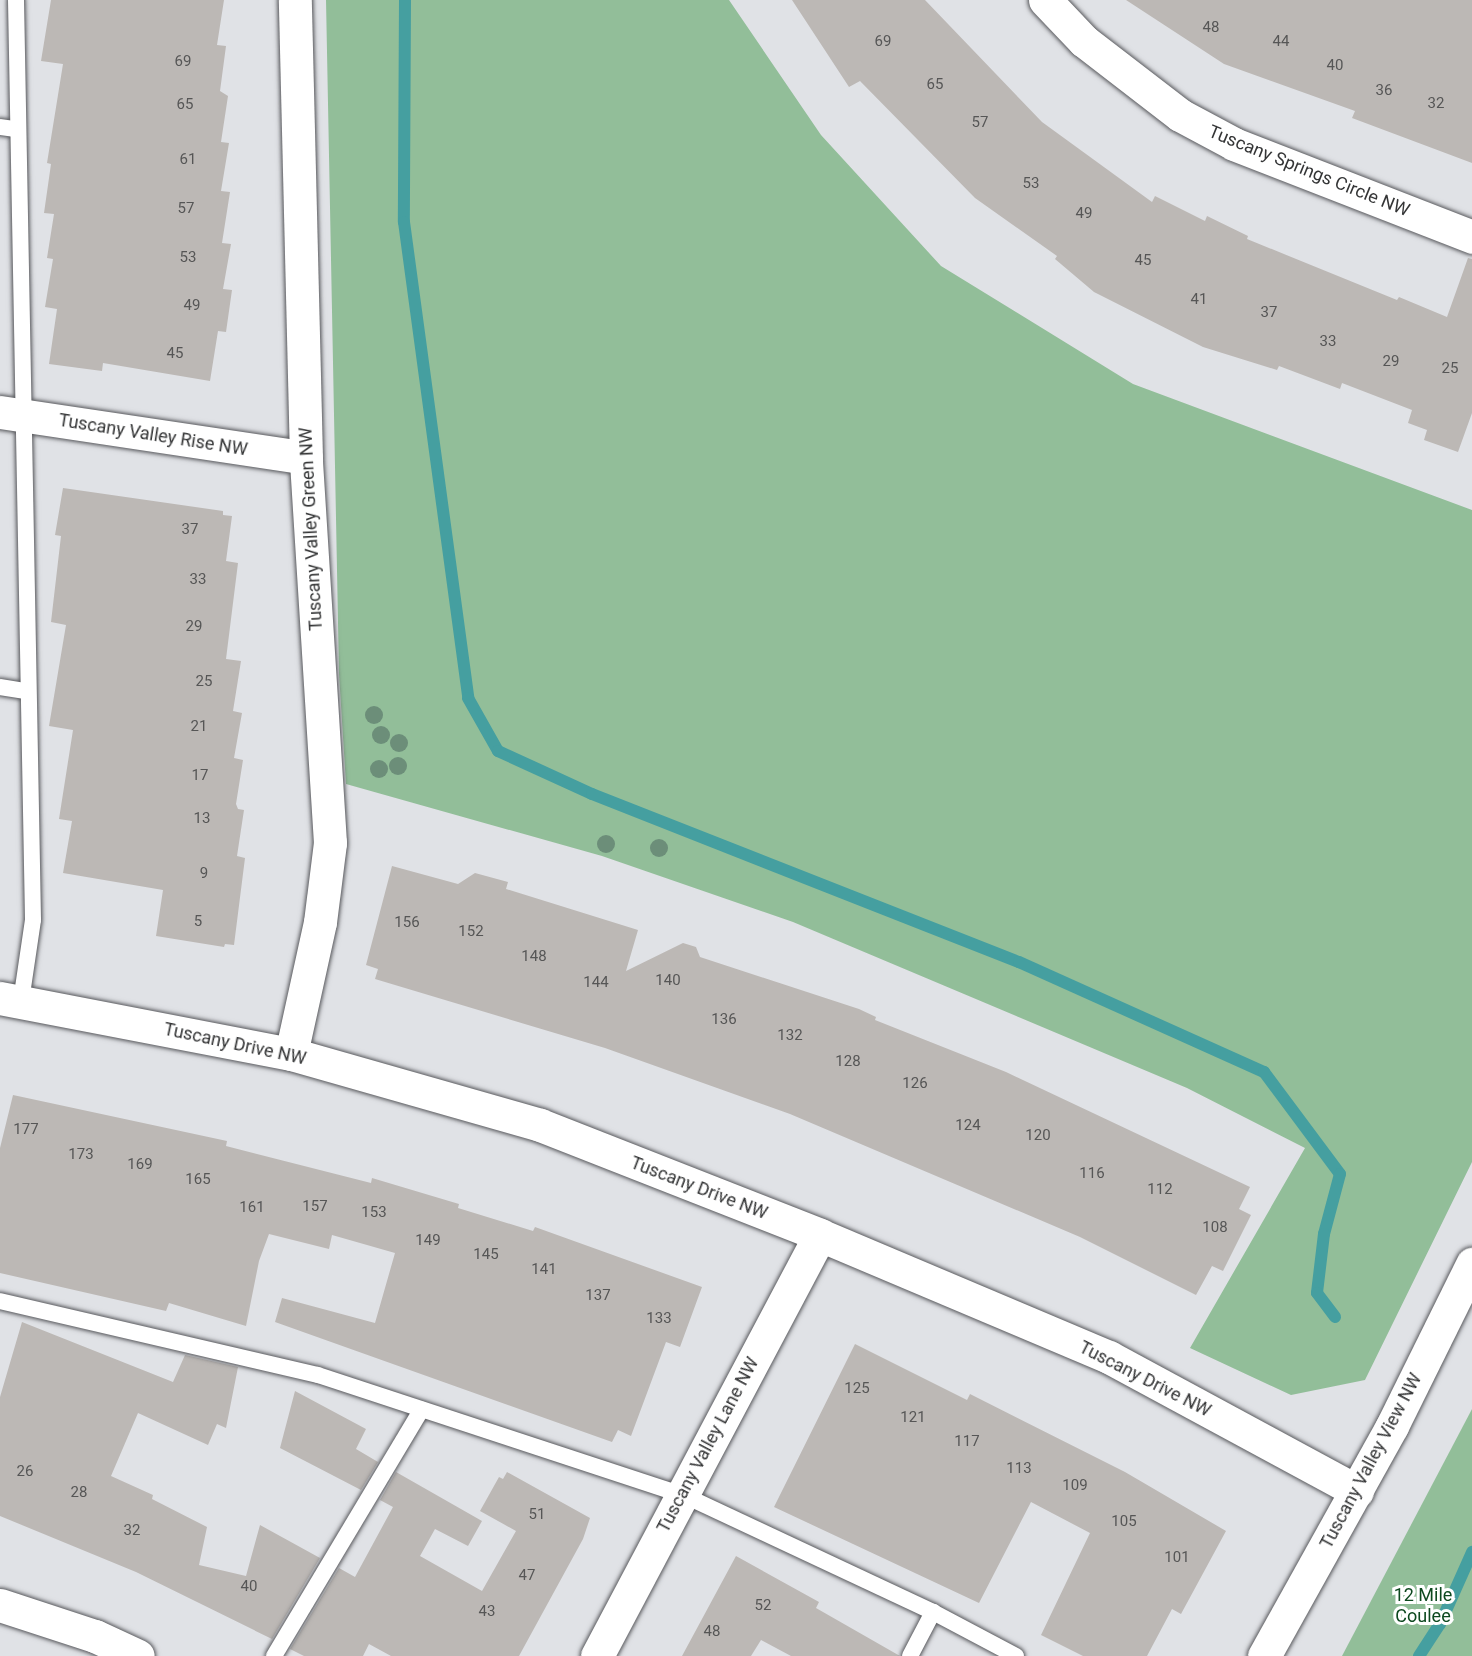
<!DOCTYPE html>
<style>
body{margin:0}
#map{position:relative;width:1472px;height:1656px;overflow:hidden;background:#e0e2e6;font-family:Roboto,sans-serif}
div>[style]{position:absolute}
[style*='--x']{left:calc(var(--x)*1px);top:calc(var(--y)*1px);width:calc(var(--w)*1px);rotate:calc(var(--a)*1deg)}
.green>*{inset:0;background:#92be99}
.stream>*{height:12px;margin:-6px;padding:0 6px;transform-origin:6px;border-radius:6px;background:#459fa0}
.building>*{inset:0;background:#bcb8b5}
.roads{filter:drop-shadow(0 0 2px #58595d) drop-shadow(0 0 2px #58595d)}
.service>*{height:16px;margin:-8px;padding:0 8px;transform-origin:8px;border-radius:8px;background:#fff}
.minor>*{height:33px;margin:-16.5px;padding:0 16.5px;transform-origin:16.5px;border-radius:16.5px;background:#fff}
.trees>*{width:18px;height:18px;margin:-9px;border-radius:50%;background:#6c8e79}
span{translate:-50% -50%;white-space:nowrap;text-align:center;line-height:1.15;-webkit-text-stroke:6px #fff;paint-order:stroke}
.number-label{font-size:15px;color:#565656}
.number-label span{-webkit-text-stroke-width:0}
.street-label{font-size:18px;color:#343536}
.park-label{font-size:18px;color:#0d491f}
</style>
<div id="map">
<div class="green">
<div style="clip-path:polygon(326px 0,729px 0,821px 135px,941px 266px,1133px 384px,1472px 510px,1472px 1162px,1365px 1380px,1291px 1395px,1190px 1348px,1305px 1148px,1187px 1088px,793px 922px,602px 856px,346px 784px,339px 674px)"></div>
<div style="clip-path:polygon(1472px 1409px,1472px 1656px,1342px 1656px)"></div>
</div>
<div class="stream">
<div style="--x:405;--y:0;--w:222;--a:90.3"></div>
<div style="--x:404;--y:222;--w:480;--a:82.3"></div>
<div style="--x:468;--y:698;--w:61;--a:60.5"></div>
<div style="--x:498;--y:751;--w:103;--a:24.6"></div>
<div style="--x:592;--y:794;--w:459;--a:21.5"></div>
<div style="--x:1019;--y:962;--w:269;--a:24.2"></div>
<div style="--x:1264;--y:1072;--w:127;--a:53.3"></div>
<div style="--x:1340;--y:1174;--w:62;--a:104.9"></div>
<div style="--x:1324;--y:1234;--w:59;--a:96.8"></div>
<div style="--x:1317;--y:1293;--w:30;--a:53"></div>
<div style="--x:1419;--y:1656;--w:38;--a:-57"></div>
<div style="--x:1440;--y:1624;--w:79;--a:-66"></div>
</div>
<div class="building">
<div style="clip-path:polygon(51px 0,224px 0,217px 45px,226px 46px,220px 91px,228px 96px,221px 142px,229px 143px,221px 191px,230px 192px,222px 243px,231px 244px,223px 289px,232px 290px,226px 332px,218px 331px,210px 381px,103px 363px,102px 371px,49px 364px,57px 309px,45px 307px,53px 259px,47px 258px,54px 214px,44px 213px,51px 164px,47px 163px,63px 64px,41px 61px)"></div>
<div style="clip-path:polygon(792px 0,925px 0,1042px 122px,1152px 202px,1155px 196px,1205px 221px,1207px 216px,1248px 236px,1247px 239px,1397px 300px,1399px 297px,1447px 317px,1468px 258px,1472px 259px,1472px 413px,1458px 452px,1424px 440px,1427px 430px,1408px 423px,1412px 410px,1342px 383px,1340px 389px,1279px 366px,1277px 370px,1203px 347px,1094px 292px,1055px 259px,1057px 256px,975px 198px,860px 81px,849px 87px)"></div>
<div style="clip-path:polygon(1126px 0,1472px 0,1472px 163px,1352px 118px,1355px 111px,1224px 64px)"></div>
<div style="clip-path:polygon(63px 488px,223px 511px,223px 515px,232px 516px,226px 561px,238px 563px,226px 659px,241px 661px,233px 711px,242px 713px,234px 758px,243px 760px,236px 804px,238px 809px,244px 810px,237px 856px,245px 858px,234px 945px,225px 944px,224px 947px,156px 936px,163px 890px,63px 873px,72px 821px,59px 819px,73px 730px,49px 726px,66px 625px,51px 622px,61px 536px,55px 535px)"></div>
<div style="clip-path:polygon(392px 866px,458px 884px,475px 873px,508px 882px,506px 889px,638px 930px,626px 971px,683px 943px,696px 947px,700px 957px,859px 1009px,876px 1017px,875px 1020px,1006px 1072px,1250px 1187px,1239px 1209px,1251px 1215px,1223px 1271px,1212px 1266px,1196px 1295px,1080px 1237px,790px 1114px,605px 1048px,375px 979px,378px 969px,366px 965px)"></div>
<div style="clip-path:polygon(13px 1095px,227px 1141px,226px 1146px,371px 1183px,372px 1178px,459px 1204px,458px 1208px,533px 1231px,535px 1227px,702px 1287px,680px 1347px,666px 1342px,631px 1436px,618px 1430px,612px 1442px,275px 1322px,282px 1298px,375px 1323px,395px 1253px,332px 1235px,329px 1249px,269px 1234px,259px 1261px,246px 1326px,169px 1303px,166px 1311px,0 1273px,0 1148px)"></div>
<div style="clip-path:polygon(22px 1322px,173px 1382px,185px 1355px,238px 1367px,226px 1428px,217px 1424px,208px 1445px,138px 1413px,111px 1476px,153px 1495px,152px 1499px,207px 1527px,199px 1565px,246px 1576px,260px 1525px,320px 1558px,272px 1639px,136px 1572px,0 1516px,0 1397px)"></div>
<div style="clip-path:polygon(855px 1344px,967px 1400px,970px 1394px,1125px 1472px,1226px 1531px,1181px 1614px,1172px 1609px,1147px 1656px,1083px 1656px,1041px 1635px,1090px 1533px,1031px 1502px,979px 1603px,774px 1507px)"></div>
<div style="clip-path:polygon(295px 1391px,366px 1429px,356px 1449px,378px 1462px,361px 1490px,280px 1448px)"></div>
<div style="clip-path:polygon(396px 1472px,482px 1521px,468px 1546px,435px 1529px,420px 1556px,482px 1591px,516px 1531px,480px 1511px,499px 1477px,503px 1479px,507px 1472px,590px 1518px,583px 1539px,519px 1656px,391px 1656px,369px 1644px,363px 1656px,304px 1656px,290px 1649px,339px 1568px,355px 1577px,393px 1507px,380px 1500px)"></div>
<div style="clip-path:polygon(736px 1556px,819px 1602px,816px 1608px,900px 1656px,791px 1656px,761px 1640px,751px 1656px,682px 1656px)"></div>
</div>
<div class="roads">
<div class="service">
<div style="--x:16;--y:0;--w:920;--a:88.94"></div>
<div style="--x:33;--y:920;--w:82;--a:98.4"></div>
<div style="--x:0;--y:127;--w:15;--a:8"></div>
<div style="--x:0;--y:687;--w:26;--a:9"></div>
<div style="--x:0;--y:1301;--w:326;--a:13.1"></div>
<div style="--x:318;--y:1375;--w:382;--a:18.2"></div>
<div style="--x:681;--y:1494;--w:278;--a:25.1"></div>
<div style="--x:933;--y:1612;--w:94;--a:27.9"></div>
<div style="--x:274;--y:1656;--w:287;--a:-59.1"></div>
<div style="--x:910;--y:1656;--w:50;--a:-62.4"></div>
</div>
<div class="minor">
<div style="--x:1045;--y:0;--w:57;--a:46.4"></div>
<div style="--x:1084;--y:41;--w:121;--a:37.6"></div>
<div style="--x:1180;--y:115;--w:61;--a:28.2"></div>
<div style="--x:1234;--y:144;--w:256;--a:21.3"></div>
<div style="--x:0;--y:412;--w:309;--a:8.5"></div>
<div style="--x:0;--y:998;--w:296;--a:10.9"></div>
<div style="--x:291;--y:1054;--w:259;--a:15.9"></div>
<div style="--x:540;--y:1125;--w:301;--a:21.4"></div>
<div style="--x:820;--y:1235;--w:314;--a:22.9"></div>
<div style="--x:1109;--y:1357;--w:282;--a:28.4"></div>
<div style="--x:291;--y:1054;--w:135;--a:-77.6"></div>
<div style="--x:320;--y:922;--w:80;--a:-82.8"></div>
<div style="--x:330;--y:843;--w:386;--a:-93.6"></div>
<div style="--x:306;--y:458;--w:458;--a:-91.4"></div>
<div style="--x:0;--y:1605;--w:100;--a:18.1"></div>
<div style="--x:95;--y:1636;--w:47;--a:24.9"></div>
<div style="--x:597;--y:1656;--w:476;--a:-62.1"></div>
<div style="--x:1264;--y:1656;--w:263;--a:-60.9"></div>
<div style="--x:1392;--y:1426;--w:181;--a:-63.7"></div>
</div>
</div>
<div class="trees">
<div style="left:374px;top:715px"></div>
<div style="left:381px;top:735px"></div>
<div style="left:399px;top:743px"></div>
<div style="left:398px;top:766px"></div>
<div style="left:379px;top:769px"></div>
<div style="left:606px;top:844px"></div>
<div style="left:659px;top:848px"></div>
</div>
<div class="number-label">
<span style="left:1211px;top:28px">48</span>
<span style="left:883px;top:42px">69</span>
<span style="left:1281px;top:42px">44</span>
<span style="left:183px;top:62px">69</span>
<span style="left:1335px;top:66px">40</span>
<span style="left:935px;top:85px">65</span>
<span style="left:1384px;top:91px">36</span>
<span style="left:1436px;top:104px">32</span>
<span style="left:185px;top:105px">65</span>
<span style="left:980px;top:123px">57</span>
<span style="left:188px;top:160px">61</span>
<span style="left:1031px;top:184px">53</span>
<span style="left:186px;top:209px">57</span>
<span style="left:1084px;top:214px">49</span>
<span style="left:188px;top:258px">53</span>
<span style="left:1143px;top:261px">45</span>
<span style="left:1199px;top:300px">41</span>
<span style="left:192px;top:306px">49</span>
<span style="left:1269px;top:313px">37</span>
<span style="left:1328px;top:342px">33</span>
<span style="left:175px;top:354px">45</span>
<span style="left:1391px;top:362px">29</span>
<span style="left:1450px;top:369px">25</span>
<span style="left:190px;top:530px">37</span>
<span style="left:198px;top:580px">33</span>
<span style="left:194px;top:627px">29</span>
<span style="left:204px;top:682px">25</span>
<span style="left:199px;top:727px">21</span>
<span style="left:200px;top:776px">17</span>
<span style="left:202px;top:819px">13</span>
<span style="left:204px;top:874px">9</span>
<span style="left:198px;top:922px">5</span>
<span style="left:407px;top:923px">156</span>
<span style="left:471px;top:932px">152</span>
<span style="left:534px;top:957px">148</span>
<span style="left:668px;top:981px">140</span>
<span style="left:596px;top:983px">144</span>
<span style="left:724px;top:1020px">136</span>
<span style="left:790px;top:1036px">132</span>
<span style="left:848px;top:1062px">128</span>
<span style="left:915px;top:1084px">126</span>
<span style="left:968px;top:1126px">124</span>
<span style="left:26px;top:1130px">177</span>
<span style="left:1038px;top:1136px">120</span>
<span style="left:81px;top:1155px">173</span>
<span style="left:140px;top:1165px">169</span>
<span style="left:1092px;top:1174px">116</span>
<span style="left:198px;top:1180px">165</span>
<span style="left:1160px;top:1190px">112</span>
<span style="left:315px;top:1207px">157</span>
<span style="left:252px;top:1208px">161</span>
<span style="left:374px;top:1213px">153</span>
<span style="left:1215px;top:1228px">108</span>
<span style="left:428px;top:1241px">149</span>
<span style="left:486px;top:1255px">145</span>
<span style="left:544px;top:1270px">141</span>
<span style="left:598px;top:1296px">137</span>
<span style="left:659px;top:1319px">133</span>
<span style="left:857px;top:1389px">125</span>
<span style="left:913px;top:1418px">121</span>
<span style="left:967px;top:1442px">117</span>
<span style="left:1019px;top:1469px">113</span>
<span style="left:25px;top:1472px">26</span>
<span style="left:1075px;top:1486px">109</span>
<span style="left:79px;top:1493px">28</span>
<span style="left:537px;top:1515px">51</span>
<span style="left:1124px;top:1522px">105</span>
<span style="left:132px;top:1531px">32</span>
<span style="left:1177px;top:1558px">101</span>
<span style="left:527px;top:1576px">47</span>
<span style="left:249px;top:1587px">40</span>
<span style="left:763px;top:1606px">52</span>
<span style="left:487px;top:1612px">43</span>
<span style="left:712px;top:1632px">48</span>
</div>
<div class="street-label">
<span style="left:1309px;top:171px;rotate:22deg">Tuscany Springs Circle NW</span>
<span style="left:153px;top:435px;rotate:9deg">Tuscany Valley Rise NW</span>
<span style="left:311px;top:529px;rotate:-93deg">Tuscany Valley Green NW</span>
<span style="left:235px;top:1044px;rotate:12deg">Tuscany Drive NW</span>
<span style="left:699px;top:1188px;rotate:21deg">Tuscany Drive NW</span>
<span style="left:1145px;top:1379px;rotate:27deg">Tuscany Drive NW</span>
<span style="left:708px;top:1445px;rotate:-62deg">Tuscany Valley Lane NW</span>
<span style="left:1371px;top:1461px;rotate:-62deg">Tuscany Valley View NW</span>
</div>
<div class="park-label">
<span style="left:1423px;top:1606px">12 Mile<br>Coulee</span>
</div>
</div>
